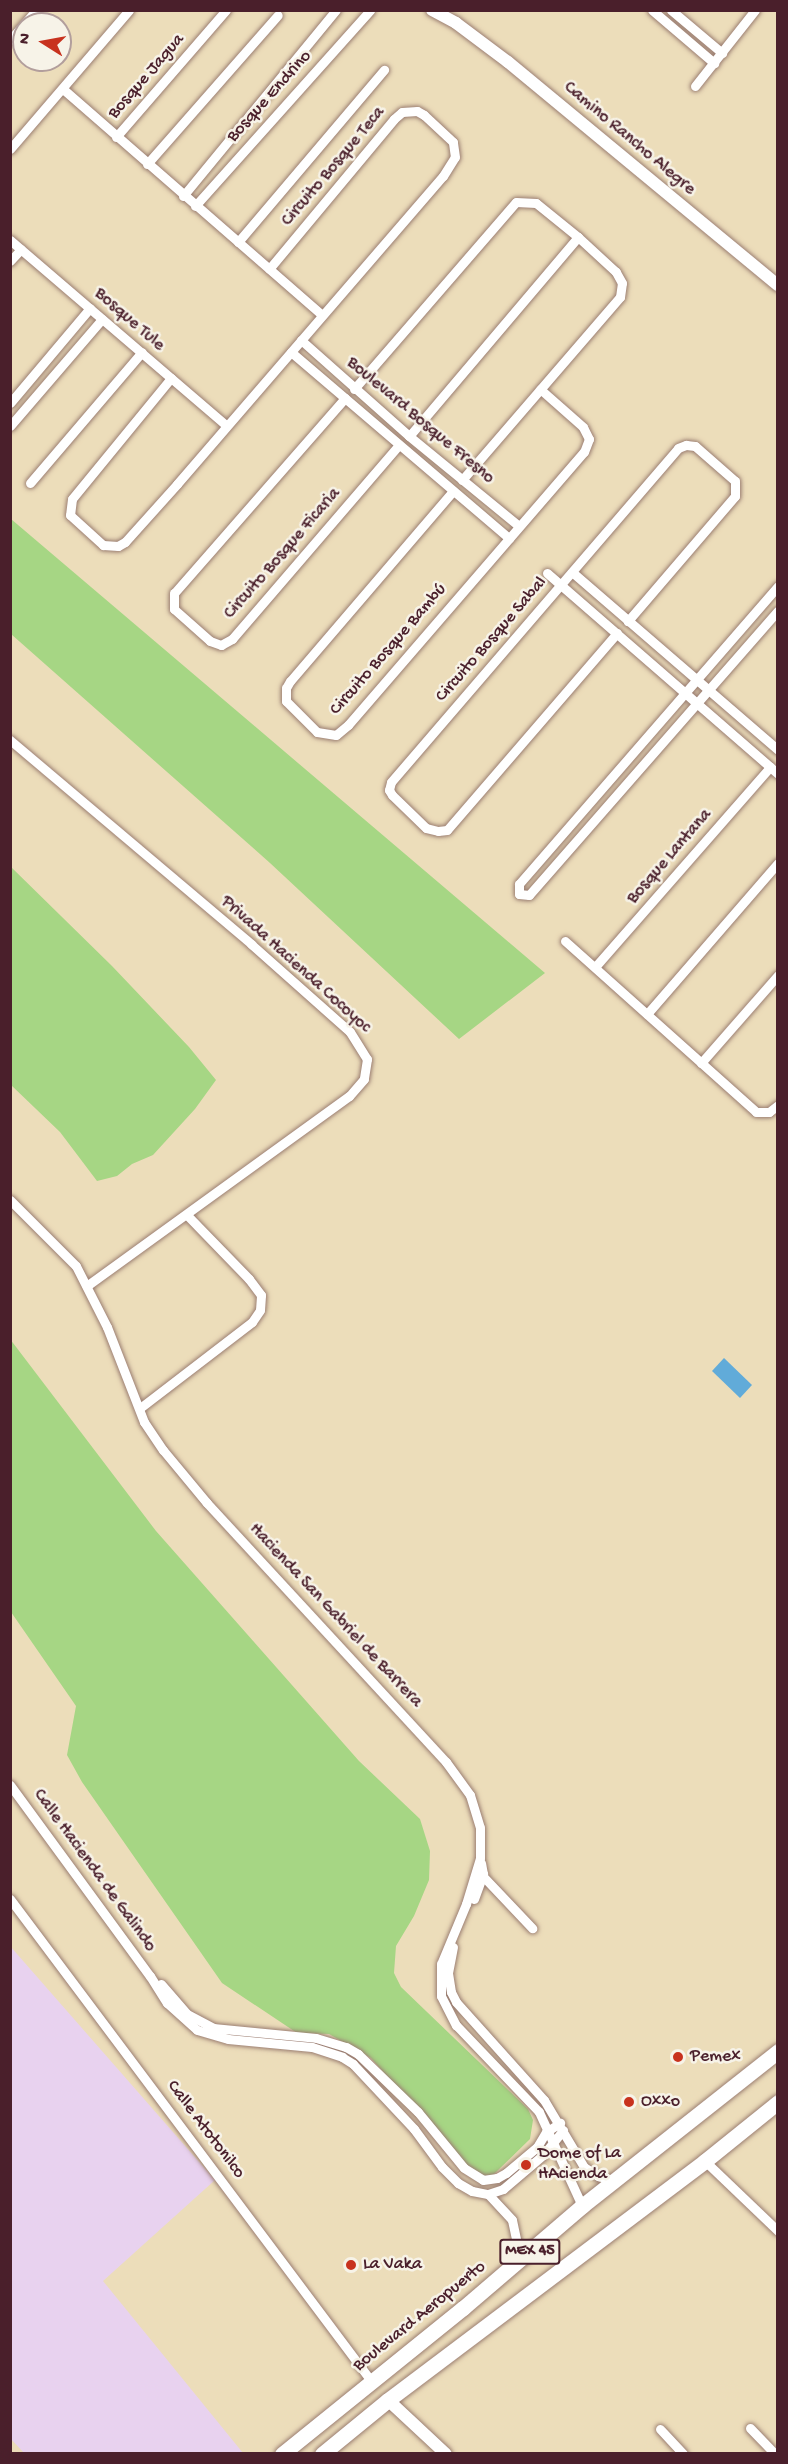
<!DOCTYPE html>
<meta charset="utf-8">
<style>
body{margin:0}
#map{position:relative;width:788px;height:2464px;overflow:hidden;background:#ecddba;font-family:"Gochi Hand",sans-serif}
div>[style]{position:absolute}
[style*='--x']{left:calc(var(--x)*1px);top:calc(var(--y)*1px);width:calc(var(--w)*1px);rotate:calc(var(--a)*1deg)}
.built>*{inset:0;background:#e8d2ef}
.green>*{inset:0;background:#a6d684}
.water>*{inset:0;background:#61abd9}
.roads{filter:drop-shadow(0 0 2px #9b7e72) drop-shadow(0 0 2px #9b7e72)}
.minor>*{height:9px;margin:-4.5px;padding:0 4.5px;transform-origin:4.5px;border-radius:4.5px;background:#fff}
.tertiary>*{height:12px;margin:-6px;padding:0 6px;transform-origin:6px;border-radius:6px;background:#fff}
.trunk>*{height:15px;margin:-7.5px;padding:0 7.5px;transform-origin:7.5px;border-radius:7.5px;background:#fff}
.dots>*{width:16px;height:16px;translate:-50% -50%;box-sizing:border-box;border:3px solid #f7f3e8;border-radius:50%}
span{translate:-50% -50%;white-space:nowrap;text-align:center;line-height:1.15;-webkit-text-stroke:5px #f7f3e8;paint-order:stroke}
.shield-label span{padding:2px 4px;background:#f7f3e8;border:2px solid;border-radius:4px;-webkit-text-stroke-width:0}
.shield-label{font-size:16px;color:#4a1f2b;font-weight:700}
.street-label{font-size:18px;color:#4a1f2b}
.poi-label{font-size:18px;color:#4a1f2b}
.left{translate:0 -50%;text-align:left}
.frame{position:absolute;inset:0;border:12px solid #4a1f2b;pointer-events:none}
.north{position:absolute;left:12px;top:12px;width:60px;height:60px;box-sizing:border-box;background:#f7f3e8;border:2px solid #b29e9c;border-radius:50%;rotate:281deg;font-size:16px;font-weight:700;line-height:24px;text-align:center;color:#4a1f2b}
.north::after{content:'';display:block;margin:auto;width:21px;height:27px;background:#c8321e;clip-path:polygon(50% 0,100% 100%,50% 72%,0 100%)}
</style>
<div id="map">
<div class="built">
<div style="clip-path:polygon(10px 1946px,215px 2180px,103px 2281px,243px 2453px,24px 2453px,11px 2439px)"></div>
</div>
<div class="green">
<div style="clip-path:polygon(11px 519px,545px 973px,459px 1039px,270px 863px,11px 634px)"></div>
<div style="clip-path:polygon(10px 866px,112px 966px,189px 1047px,216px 1080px,195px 1109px,153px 1155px,132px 1164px,117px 1176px,97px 1181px,60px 1132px,11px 1085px)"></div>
<div style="clip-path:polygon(10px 1339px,156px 1531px,359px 1761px,420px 1819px,430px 1851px,429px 1880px,414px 1916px,396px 1946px,394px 1973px,401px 1987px,528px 2109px,533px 2120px,530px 2139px,493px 2175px,481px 2176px,471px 2172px,371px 2058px,329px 2034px,297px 2033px,222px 1983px,82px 1782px,67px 1755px,76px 1706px,11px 1612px)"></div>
</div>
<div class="water">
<div style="clip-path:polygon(724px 1358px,752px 1385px,740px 1398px,712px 1371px)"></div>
</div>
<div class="roads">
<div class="minor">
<div style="--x:652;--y:10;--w:82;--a:40.5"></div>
<div style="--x:671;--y:10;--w:67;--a:40.1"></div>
<div style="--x:24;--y:24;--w:18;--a:-49"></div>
<div style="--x:10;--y:40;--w:21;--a:-49"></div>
<div style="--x:695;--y:86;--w:97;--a:-51.7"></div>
<div style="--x:63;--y:89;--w:344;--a:41.1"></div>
<div style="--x:116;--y:137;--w:168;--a:-49.1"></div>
<div style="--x:10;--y:149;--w:183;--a:-49.4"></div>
<div style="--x:147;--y:164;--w:198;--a:-48.7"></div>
<div style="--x:183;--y:196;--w:241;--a:-50.6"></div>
<div style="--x:195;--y:206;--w:263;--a:-48.2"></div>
<div style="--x:10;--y:240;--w:284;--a:40.6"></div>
<div style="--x:238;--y:242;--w:226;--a:-49.7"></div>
<div style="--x:10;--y:261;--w:16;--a:-47"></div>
<div style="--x:301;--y:340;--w:144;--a:41.6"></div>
<div style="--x:409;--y:436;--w:142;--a:39.3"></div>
<div style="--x:291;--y:352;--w:287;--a:40.5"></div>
<div style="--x:171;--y:378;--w:156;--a:129.3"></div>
<div style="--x:72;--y:499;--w:16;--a:97"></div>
<div style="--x:70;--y:515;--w:45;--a:42.3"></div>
<div style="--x:103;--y:545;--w:15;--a:4"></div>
<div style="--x:118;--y:546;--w:8;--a:-30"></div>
<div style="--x:125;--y:542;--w:78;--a:-48.1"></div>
<div style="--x:177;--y:484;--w:407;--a:-49.2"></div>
<div style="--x:443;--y:176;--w:22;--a:-58"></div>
<div style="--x:455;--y:157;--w:15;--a:-98"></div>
<div style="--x:453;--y:142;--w:40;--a:-137"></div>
<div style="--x:424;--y:115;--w:8;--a:-150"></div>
<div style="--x:417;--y:111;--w:15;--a:176"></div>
<div style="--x:402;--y:112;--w:11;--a:139"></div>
<div style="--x:394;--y:119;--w:195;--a:129.8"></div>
<div style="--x:354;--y:389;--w:247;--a:-49.1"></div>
<div style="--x:516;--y:202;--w:20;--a:3"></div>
<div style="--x:536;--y:203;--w:54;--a:39"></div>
<div style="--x:578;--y:237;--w:261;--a:130.3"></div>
<div style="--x:345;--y:398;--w:259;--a:131.2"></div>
<div style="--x:174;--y:593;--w:16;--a:90"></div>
<div style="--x:174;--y:609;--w:48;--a:41.6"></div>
<div style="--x:210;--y:641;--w:12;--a:20"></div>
<div style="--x:221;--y:645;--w:13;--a:-29"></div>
<div style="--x:232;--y:639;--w:256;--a:-49.3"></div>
<div style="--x:10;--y:403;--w:124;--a:-49.9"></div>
<div style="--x:10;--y:426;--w:141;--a:-49.3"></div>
<div style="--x:462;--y:480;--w:242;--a:-49.2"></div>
<div style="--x:620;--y:297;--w:14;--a:-82"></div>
<div style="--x:622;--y:283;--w:13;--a:-119"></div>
<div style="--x:616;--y:272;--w:52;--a:-137.4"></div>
<div style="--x:30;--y:483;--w:172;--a:-49.5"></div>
<div style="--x:453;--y:491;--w:250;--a:130.6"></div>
<div style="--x:290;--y:681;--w:8;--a:120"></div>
<div style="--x:286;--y:688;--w:13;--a:90"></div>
<div style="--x:286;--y:701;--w:44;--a:45"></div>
<div style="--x:317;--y:732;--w:19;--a:9"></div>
<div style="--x:336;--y:735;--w:16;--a:-40"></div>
<div style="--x:348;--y:725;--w:361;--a:-49.2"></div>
<div style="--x:584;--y:452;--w:14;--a:-69"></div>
<div style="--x:589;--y:439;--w:13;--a:-117"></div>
<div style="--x:583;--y:427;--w:57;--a:-138.5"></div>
<div style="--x:572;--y:572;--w:272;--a:40.8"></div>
<div style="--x:547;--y:573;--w:306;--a:41"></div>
<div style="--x:778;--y:586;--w:395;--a:131"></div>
<div style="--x:519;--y:884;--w:10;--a:90"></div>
<div style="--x:519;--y:894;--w:10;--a:6"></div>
<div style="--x:529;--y:895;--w:378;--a:-48.8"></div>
<div style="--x:617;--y:633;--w:260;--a:130.8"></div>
<div style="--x:447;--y:830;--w:9;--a:174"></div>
<div style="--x:438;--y:831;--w:12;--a:-166"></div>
<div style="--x:426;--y:828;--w:47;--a:-135.9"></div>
<div style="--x:392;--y:795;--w:6;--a:-121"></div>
<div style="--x:389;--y:790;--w:8;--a:-76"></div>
<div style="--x:391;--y:782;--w:440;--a:-49.3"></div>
<div style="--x:678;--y:448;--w:9;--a:-21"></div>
<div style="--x:686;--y:445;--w:9;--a:6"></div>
<div style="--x:695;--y:446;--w:53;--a:41.2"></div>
<div style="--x:735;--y:481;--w:15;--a:90"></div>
<div style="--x:735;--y:496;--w:165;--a:130.6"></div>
<div style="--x:10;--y:740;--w:316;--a:40.2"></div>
<div style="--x:251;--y:944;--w:132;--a:41.6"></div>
<div style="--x:350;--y:1032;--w:32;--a:58"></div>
<div style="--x:367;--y:1059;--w:20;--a:99"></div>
<div style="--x:364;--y:1079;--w:23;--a:131"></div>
<div style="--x:349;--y:1096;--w:324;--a:144.1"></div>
<div style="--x:565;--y:941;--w:256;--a:41.8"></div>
<div style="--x:756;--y:1112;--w:13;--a:0"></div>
<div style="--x:769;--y:1112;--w:11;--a:-38"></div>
<div style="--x:595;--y:967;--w:266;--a:-48.8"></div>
<div style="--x:647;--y:1014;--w:200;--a:-49.1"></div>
<div style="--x:701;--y:1063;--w:117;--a:-48.8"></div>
<div style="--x:10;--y:1200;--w:93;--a:45"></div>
<div style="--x:76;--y:1266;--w:68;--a:63.1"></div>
<div style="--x:107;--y:1327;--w:102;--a:68.7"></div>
<div style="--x:144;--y:1422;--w:34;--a:56"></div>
<div style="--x:163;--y:1450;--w:69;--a:50.3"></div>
<div style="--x:207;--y:1503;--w:352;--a:47.3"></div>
<div style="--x:446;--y:1762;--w:41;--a:54"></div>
<div style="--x:470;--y:1795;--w:34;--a:73"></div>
<div style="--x:480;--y:1828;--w:30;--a:90"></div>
<div style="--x:480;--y:1858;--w:48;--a:106.9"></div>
<div style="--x:466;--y:1904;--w:65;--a:112.6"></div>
<div style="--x:441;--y:1964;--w:32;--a:90"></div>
<div style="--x:441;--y:1996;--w:33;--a:63"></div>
<div style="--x:456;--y:2025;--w:120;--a:46.3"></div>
<div style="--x:539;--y:2112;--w:103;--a:65.4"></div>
<div style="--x:140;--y:1408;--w:141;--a:-37.5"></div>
<div style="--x:252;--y:1322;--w:14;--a:-56"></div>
<div style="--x:260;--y:1310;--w:15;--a:-86"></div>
<div style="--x:261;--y:1295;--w:20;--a:-127"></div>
<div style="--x:249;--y:1279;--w:89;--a:-134.1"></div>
<div style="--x:10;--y:1785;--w:237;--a:53.8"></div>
<div style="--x:150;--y:1976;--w:32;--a:58"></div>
<div style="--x:167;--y:2003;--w:40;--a:42"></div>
<div style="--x:197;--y:2030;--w:32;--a:16"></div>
<div style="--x:228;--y:2039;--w:84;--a:5.4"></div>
<div style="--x:312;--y:2047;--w:32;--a:18"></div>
<div style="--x:342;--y:2057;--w:13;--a:32"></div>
<div style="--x:353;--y:2064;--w:89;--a:46.8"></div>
<div style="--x:414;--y:2129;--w:47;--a:53.6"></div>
<div style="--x:442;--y:2167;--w:23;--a:45"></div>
<div style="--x:458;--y:2183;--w:16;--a:30"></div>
<div style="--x:472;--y:2191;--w:16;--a:11"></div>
<div style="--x:488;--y:2194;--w:16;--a:-18"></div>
<div style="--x:503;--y:2189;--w:52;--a:-40.4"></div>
<div style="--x:543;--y:2155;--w:32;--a:-51"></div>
<div style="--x:478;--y:1871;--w:79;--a:46.5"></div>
<div style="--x:10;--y:1899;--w:604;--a:53.15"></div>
<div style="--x:474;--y:1899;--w:27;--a:-70"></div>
<div style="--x:483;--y:1874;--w:11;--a:-100"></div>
<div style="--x:453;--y:1947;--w:26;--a:101"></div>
<div style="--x:448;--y:1973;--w:19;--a:81"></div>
<div style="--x:451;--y:1992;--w:11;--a:63"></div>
<div style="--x:456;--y:2002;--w:132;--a:48.1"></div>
<div style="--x:544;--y:2100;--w:78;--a:59.2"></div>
<div style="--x:584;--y:2167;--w:17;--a:33"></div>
<div style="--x:598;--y:2176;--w:17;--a:17"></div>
<div style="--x:161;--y:1984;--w:40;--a:49"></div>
<div style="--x:187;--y:2014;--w:30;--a:28"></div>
<div style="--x:213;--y:2028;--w:103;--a:5.5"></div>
<div style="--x:316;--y:2038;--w:31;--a:17"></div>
<div style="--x:346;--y:2047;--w:14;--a:30"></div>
<div style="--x:358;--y:2054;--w:83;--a:44"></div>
<div style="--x:418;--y:2112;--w:72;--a:50.6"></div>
<div style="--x:464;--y:2168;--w:22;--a:32"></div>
<div style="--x:483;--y:2180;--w:14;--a:-8"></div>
<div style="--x:497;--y:2178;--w:10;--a:-29"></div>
<div style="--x:506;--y:2173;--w:40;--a:-40"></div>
<div style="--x:537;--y:2147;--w:17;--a:-59"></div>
<div style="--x:546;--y:2132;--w:17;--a:-33"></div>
<div style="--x:705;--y:2161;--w:101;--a:43.8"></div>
<div style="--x:488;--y:2194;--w:35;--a:47"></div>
<div style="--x:512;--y:2220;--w:25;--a:78"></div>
<div style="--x:517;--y:2244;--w:19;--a:90"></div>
<div style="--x:750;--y:2428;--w:36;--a:46"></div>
<div style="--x:660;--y:2429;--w:34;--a:47"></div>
</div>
<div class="tertiary">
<div style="--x:432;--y:10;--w:27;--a:28"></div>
<div style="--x:456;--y:23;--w:65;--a:36.9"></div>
<div style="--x:508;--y:62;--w:350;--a:39.6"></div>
<div style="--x:388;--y:2400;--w:79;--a:43"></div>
</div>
<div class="trunk">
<div style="--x:282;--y:2454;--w:233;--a:-38.9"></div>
<div style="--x:463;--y:2308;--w:157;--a:-40.6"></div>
<div style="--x:582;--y:2206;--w:250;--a:-38.3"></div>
<div style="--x:322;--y:2454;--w:85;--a:-39.3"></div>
<div style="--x:388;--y:2400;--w:397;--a:-37"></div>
<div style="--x:705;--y:2161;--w:94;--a:-38.9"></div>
</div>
</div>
<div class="dots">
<div style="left:678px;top:2057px;background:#c8321e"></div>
<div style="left:629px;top:2102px;background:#c8321e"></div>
<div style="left:526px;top:2165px;background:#c8321e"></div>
<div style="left:351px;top:2265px;background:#c8321e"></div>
</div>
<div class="shield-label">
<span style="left:530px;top:2252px">MEX 45</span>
</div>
<div class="street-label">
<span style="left:147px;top:77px;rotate:-49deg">Bosque Jagua</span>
<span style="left:270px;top:97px;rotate:-48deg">Bosque Endrino</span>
<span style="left:629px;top:139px;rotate:40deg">Camino Rancho Alegre</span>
<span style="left:334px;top:167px;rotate:-50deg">Circuito Bosque Teca</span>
<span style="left:129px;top:320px;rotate:41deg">Bosque Tule</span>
<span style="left:420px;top:421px;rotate:40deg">Boulevard Bosque Fresno</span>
<span style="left:283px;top:554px;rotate:-49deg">Circuito Bosque Ficaria</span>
<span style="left:492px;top:640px;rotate:-49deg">Circuito Bosque Sabal</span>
<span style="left:389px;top:650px;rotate:-49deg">Circuito Bosque Bambú</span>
<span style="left:670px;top:857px;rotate:-49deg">Bosque Lantana</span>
<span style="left:295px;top:965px;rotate:42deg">Privada Hacienda Cocoyoc</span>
<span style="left:335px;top:1616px;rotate:47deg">Hacienda San Gabriel de Barrera</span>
<span style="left:94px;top:1871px;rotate:54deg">Calle Hacienda de Galindo</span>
<span style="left:205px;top:2130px;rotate:53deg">Calle Atotonilco</span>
<span style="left:420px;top:2317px;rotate:-39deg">Boulevard Aeropuerto</span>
</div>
<div class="poi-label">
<span class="left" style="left:690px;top:2057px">Pemex</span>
<span class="left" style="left:641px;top:2102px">Oxxo</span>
<span class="left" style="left:538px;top:2165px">Dome of La<br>HAcienda</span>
<span class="left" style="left:363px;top:2265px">La Vaka</span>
</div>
<div class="frame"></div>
<div class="north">N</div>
</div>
